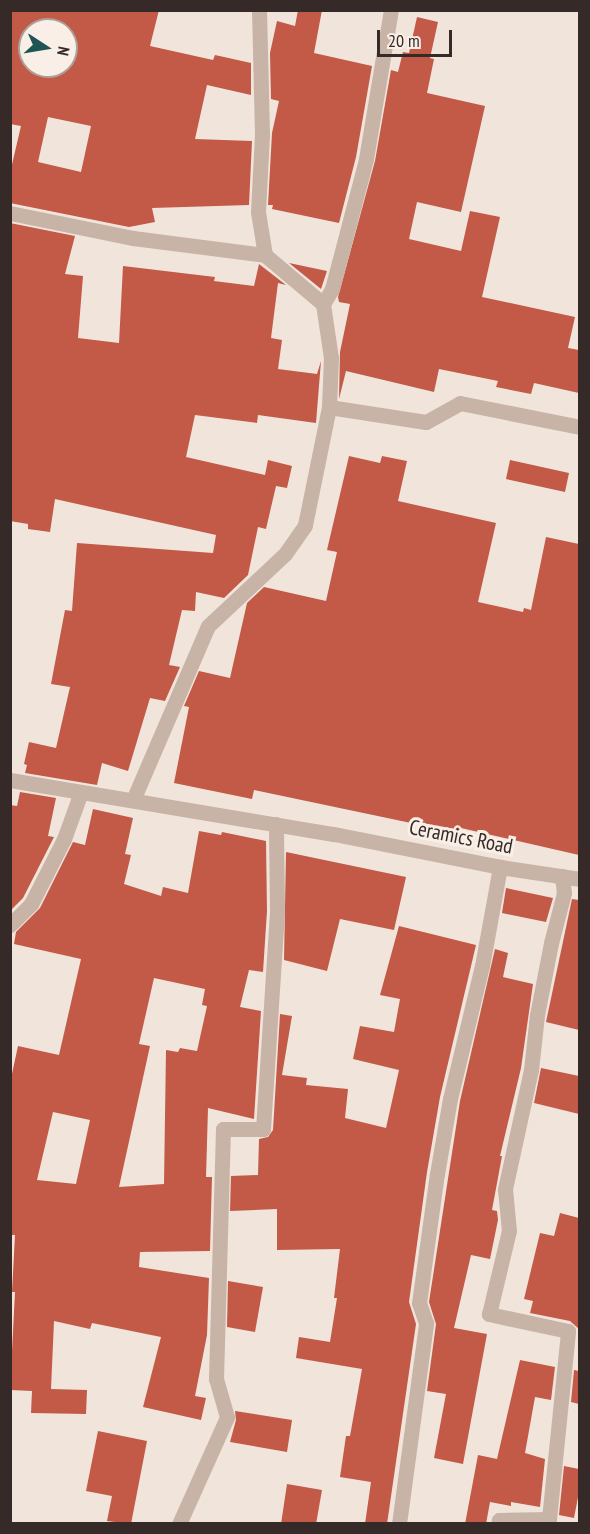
<!DOCTYPE html>
<style>
body{margin:0}
#map{position:relative;width:590px;height:1534px;overflow:hidden;background:#f1e4db;font-family:"PT Sans Narrow",sans-serif}
div>[style]{position:absolute}
[style*='--x']{left:calc(var(--x)*1px);top:calc(var(--y)*1px);width:calc(var(--w)*1px);rotate:calc(var(--a)*1deg)}
.building>*{inset:0;background:#c25a47}
.minor>*{height:15px;margin:-7.5px;padding:0 7.5px;transform-origin:7.5px;border-radius:7.5px;background:#c8b3a7}
.tertiary>*{height:15px;margin:-7.5px;padding:0 7.5px;transform-origin:7.5px;border-radius:7.5px;background:#c8b3a7}
span{translate:-50% -50%;white-space:nowrap;text-align:center;line-height:1.15;-webkit-text-stroke:6px #f9efe7;paint-order:stroke}
.street-label{font-size:21px;color:#352a27}
.frame{position:absolute;inset:0;border:12px solid #352a27;pointer-events:none}
.north{position:absolute;left:18px;top:18px;width:60px;height:60px;box-sizing:border-box;background:#f9efe7;border:2px solid #aba09a;border-radius:50%;rotate:102deg;font-size:16px;font-weight:700;line-height:24px;text-align:center;color:#352a27}
.north::after{content:'';display:block;margin:auto;width:21px;height:27px;background:#1e5554;clip-path:polygon(50% 0,100% 100%,50% 72%,0 100%)}
.scale{position:absolute;left:377px;top:30px;width:75px;height:27px;box-sizing:border-box;border:3px solid #352a27;border-top:0;padding-left:8px;font-size:18px;line-height:21px;white-space:nowrap;color:#352a27;-webkit-text-stroke:4px #f9efe7;paint-order:stroke}
</style>
<div id="map">
<div class="building">
<div style="clip-path:polygon(evenodd,10px 10px,159px 10px,150px 46px,213px 60px,215px 55px,251px 63px,251px 95px,207px 85px,195px 139px,252px 141px,249px 205px,152px 208px,155px 222px,129px 227px,10px 203px,10px 173px,21px 126px,10px 124px,10px 10px,30px 30px,66px 30px,66px 66px,30px 66px,30px 30px,10px 10px,48px 117px,91px 126px,81px 172px,38px 162px,48px 117px)"></div>
<div style="clip-path:polygon(298px 10px,322px 10px,314px 53px,372px 66px,356px 157px,339px 223px,272px 209px,273px 205px,268px 205px,272px 133px,279px 101px,271px 99px,270px 53px,277px 21px,295px 26px)"></div>
<div style="clip-path:polygon(417px 17px,438px 22px,430px 58px,434px 59px,427px 93px,485px 106px,461px 212px,417px 202px,409px 239px,461px 251px,470px 211px,500px 217px,482px 297px,575px 317px,568px 348px,579px 350px,579px 393px,534px 383px,531px 394px,496px 387px,498px 381px,439px 369px,434px 392px,346px 371px,339px 399px,340px 352px,350px 304px,339px 302px,338px 297px,375px 161px,391px 70px,398px 72px,403px 52px,409px 53px)"></div>
<div style="clip-path:polygon(10px 223px,75px 236px,65px 274px,83px 276px,78px 338px,119px 343px,123px 266px,215px 277px,214px 281px,254px 286px,259px 264px,286px 285px,278px 283px,271px 338px,282px 340px,278px 369px,317px 374px,321px 361px,316px 423px,258px 415px,257px 423px,195px 415px,186px 457px,265px 475px,268px 460px,292px 466px,287px 488px,276px 486px,266px 529px,258px 527px,248px 575px,224px 598px,196px 592px,195px 611px,182px 610px,169px 665px,180px 667px,165px 701px,150px 698px,128px 771px,102px 763px,97px 785px,25px 773px,27px 765px,24px 764px,29px 742px,56px 748px,70px 687px,51px 684px,65px 610px,72px 611px,77px 543px,213px 553px,216px 535px,55px 499px,50px 532px,28px 529px,28px 524px,10px 521px)"></div>
<div style="clip-path:polygon(289px 263px,327px 271px,321px 289px)"></div>
<div style="clip-path:polygon(349px 456px,380px 463px,382px 456px,407px 461px,398px 501px,496px 523px,478px 602px,523px 612px,524px 608px,531px 610px,546px 537px,579px 544px,579px 855px,461px 828px,460px 831px,411px 821px,411px 823px,254px 790px,252px 799px,174px 783px,189px 707px,184px 706px,199px 671px,230px 678px,247px 603px,264px 587px,326px 601px,337px 552px,327px 550px)"></div>
<div style="clip-path:polygon(510px 460px,569px 473px,565px 492px,506px 479px)"></div>
<div style="clip-path:polygon(20px 792px,56px 798px,48px 836px,54px 837px,23px 898px,10px 911px,10px 805px,17px 806px)"></div>
<div style="clip-path:polygon(evenodd,93px 809px,133px 818px,125px 854px,131px 855px,124px 884px,161px 896px,163px 887px,188px 893px,199px 831px,221px 835px,222px 832px,266px 841px,267px 911px,263px 972px,249px 970px,240px 1007px,261px 1011px,254px 1119px,208px 1108px,206px 1177px,212px 1177px,210px 1251px,140px 1252px,139px 1267px,209px 1278px,207px 1335px,195px 1396px,206px 1398px,201px 1420px,143px 1407px,161px 1337px,92px 1323px,90px 1329px,54px 1321px,51px 1389px,87px 1390px,86px 1414px,31px 1413px,32px 1391px,10px 1390px,15px 1292px,12px 1292px,15px 1235px,10px 1235px,10px 1083px,18px 1046px,59px 1055px,81px 959px,14px 944px,16px 932px,40px 908px,73px 842px,85px 845px,93px 809px,154px 978px,205px 989px,202px 1005px,207px 1006px,197px 1051px,180px 1048px,178px 1052px,166px 1050px,164px 1184px,119px 1187px,150px 1046px,139px 1044px,154px 978px,93px 809px,53px 1112px,90px 1120px,76px 1184px,37px 1180px,53px 1112px)"></div>
<div style="clip-path:polygon(286px 852px,406px 877px,394px 930px,340px 919px,327px 971px,284px 960px)"></div>
<div style="clip-path:polygon(506px 888px,553px 898px,546px 922px,502px 913px)"></div>
<div style="clip-path:polygon(572px 899px,579px 900px,579px 1030px,546px 1022px)"></div>
<div style="clip-path:polygon(399px 926px,476px 945px,440px 1097px,427px 1172px,409px 1302px,416px 1324px,387px 1524px,365px 1524px,371px 1482px,340px 1477px,346px 1436px,350px 1436px,362px 1369px,296px 1358px,299px 1337px,330px 1342px,337px 1298px,334px 1298px,340px 1249px,277px 1250px,277px 1209px,230px 1211px,231px 1176px,258px 1175px,259px 1139px,268px 1137px,273px 1130px,280px 1014px,292px 1016px,282px 1075px,307px 1078px,306px 1085px,348px 1089px,345px 1118px,386px 1128px,399px 1070px,353px 1059px,360px 1026px,394px 1032px,400px 999px,380px 995px)"></div>
<div style="clip-path:polygon(495px 949px,508px 953px,503px 977px,533px 984px,521px 1068px,500px 1156px,502px 1156px,492px 1210px,497px 1211px,498px 1220px,490px 1259px,471px 1255px,454px 1328px,487px 1334px,463px 1464px,434px 1458px,446px 1394px,427px 1391px,436px 1324px,429px 1302px,460px 1101px)"></div>
<div style="clip-path:polygon(541px 1068px,579px 1076px,579px 1114px,534px 1103px)"></div>
<div style="clip-path:polygon(560px 1213px,579px 1218px,579px 1329px,570px 1321px,530px 1313px,533px 1301px,524px 1299px,540px 1233px,554px 1236px)"></div>
<div style="clip-path:polygon(228px 1281px,263px 1287px,255px 1332px,227px 1327px)"></div>
<div style="clip-path:polygon(520px 1360px,555px 1367px,551px 1400px,535px 1397px,525px 1453px,545px 1459px,540px 1507px,511px 1502px,511px 1506px,490px 1502px,486px 1524px,465px 1524px,478px 1455px,497px 1459px)"></div>
<div style="clip-path:polygon(574px 1370px,579px 1371px,579px 1404px,571px 1402px)"></div>
<div style="clip-path:polygon(235px 1411px,292px 1420px,287px 1452px,230px 1442px,236px 1420px)"></div>
<div style="clip-path:polygon(98px 1431px,147px 1441px,131px 1524px,107px 1521px,112px 1496px,86px 1491px)"></div>
<div style="clip-path:polygon(564px 1466px,579px 1469px,579px 1492px,574px 1518px,559px 1515px)"></div>
<div style="clip-path:polygon(287px 1484px,322px 1490px,316px 1524px,281px 1524px)"></div>
</div>
<div class="minor">
<div style="--x:259;--y:10;--w:125;--a:88.6"></div>
<div style="--x:262;--y:135;--w:77;--a:93"></div>
<div style="--x:258;--y:212;--w:44;--a:80.8"></div>
<div style="--x:265;--y:255;--w:76;--a:40.2"></div>
<div style="--x:10;--y:213;--w:126;--a:11.5"></div>
<div style="--x:133;--y:238;--w:133;--a:7.3"></div>
<div style="--x:329;--y:407;--w:98;--a:8.8"></div>
<div style="--x:426;--y:422;--w:39;--a:-29"></div>
<div style="--x:460;--y:403;--w:122;--a:11.3"></div>
<div style="--x:133;--y:800;--w:189;--a:-66.7"></div>
<div style="--x:208;--y:626;--w:105;--a:-43.1"></div>
<div style="--x:285;--y:554;--w:35;--a:-55"></div>
<div style="--x:305;--y:525;--w:120;--a:-78.5"></div>
<div style="--x:329;--y:407;--w:49;--a:-87.7"></div>
<div style="--x:331;--y:358;--w:55;--a:-98.4"></div>
<div style="--x:323;--y:304;--w:17;--a:-59"></div>
<div style="--x:332;--y:289;--w:134;--a:-75.3"></div>
<div style="--x:366;--y:159;--w:151;--a:-80.5"></div>
<div style="--x:10;--y:925;--w:30;--a:-45"></div>
<div style="--x:31;--y:904;--w:73;--a:-63.1"></div>
<div style="--x:64;--y:839;--w:50;--a:-70.1"></div>
<div style="--x:179;--y:1524;--w:117;--a:-65.8"></div>
<div style="--x:227;--y:1417;--w:40;--a:-106"></div>
<div style="--x:216;--y:1379;--w:250;--a:-88.4"></div>
<div style="--x:223;--y:1129;--w:40;--a:0"></div>
<div style="--x:263;--y:1129;--w:218;--a:-86.3"></div>
<div style="--x:277;--y:911;--w:87;--a:-90.7"></div>
<div style="--x:399;--y:1524;--w:203;--a:-82.3"></div>
<div style="--x:426;--y:1323;--w:21;--a:-109"></div>
<div style="--x:419;--y:1303;--w:130;--a:-82.1"></div>
<div style="--x:437;--y:1174;--w:76;--a:-80.2"></div>
<div style="--x:450;--y:1099;--w:137;--a:-76.5"></div>
<div style="--x:482;--y:966;--w:101;--a:-79.7"></div>
<div style="--x:498;--y:1524;--w:4;--a:-76"></div>
<div style="--x:499;--y:1520;--w:50;--a:-1.1"></div>
<div style="--x:549;--y:1519;--w:189;--a:-84.2"></div>
<div style="--x:568;--y:1331;--w:81;--a:-167.9"></div>
<div style="--x:489;--y:1314;--w:85;--a:-76.5"></div>
<div style="--x:509;--y:1231;--w:42;--a:-95.4"></div>
<div style="--x:505;--y:1189;--w:122;--a:-77.7"></div>
<div style="--x:531;--y:1070;--w:55;--a:-83.8"></div>
<div style="--x:537;--y:1015;--w:73;--a:-79"></div>
<div style="--x:551;--y:943;--w:52;--a:-75.4"></div>
<div style="--x:564;--y:893;--w:17;--a:-97"></div>
</div>
<div class="tertiary">
<div style="--x:10;--y:780;--w:328;--a:9.5"></div>
<div style="--x:334;--y:834;--w:169;--a:11.2"></div>
<div style="--x:500;--y:867;--w:81;--a:8.5"></div>
</div>
<div class="street-label">
<span style="left:461px;top:837px;rotate:11deg">Ceramics Road</span>
</div>
<div class="frame"></div>
<div class="north">N</div>
<div class="scale">20 m</div>
</div>
